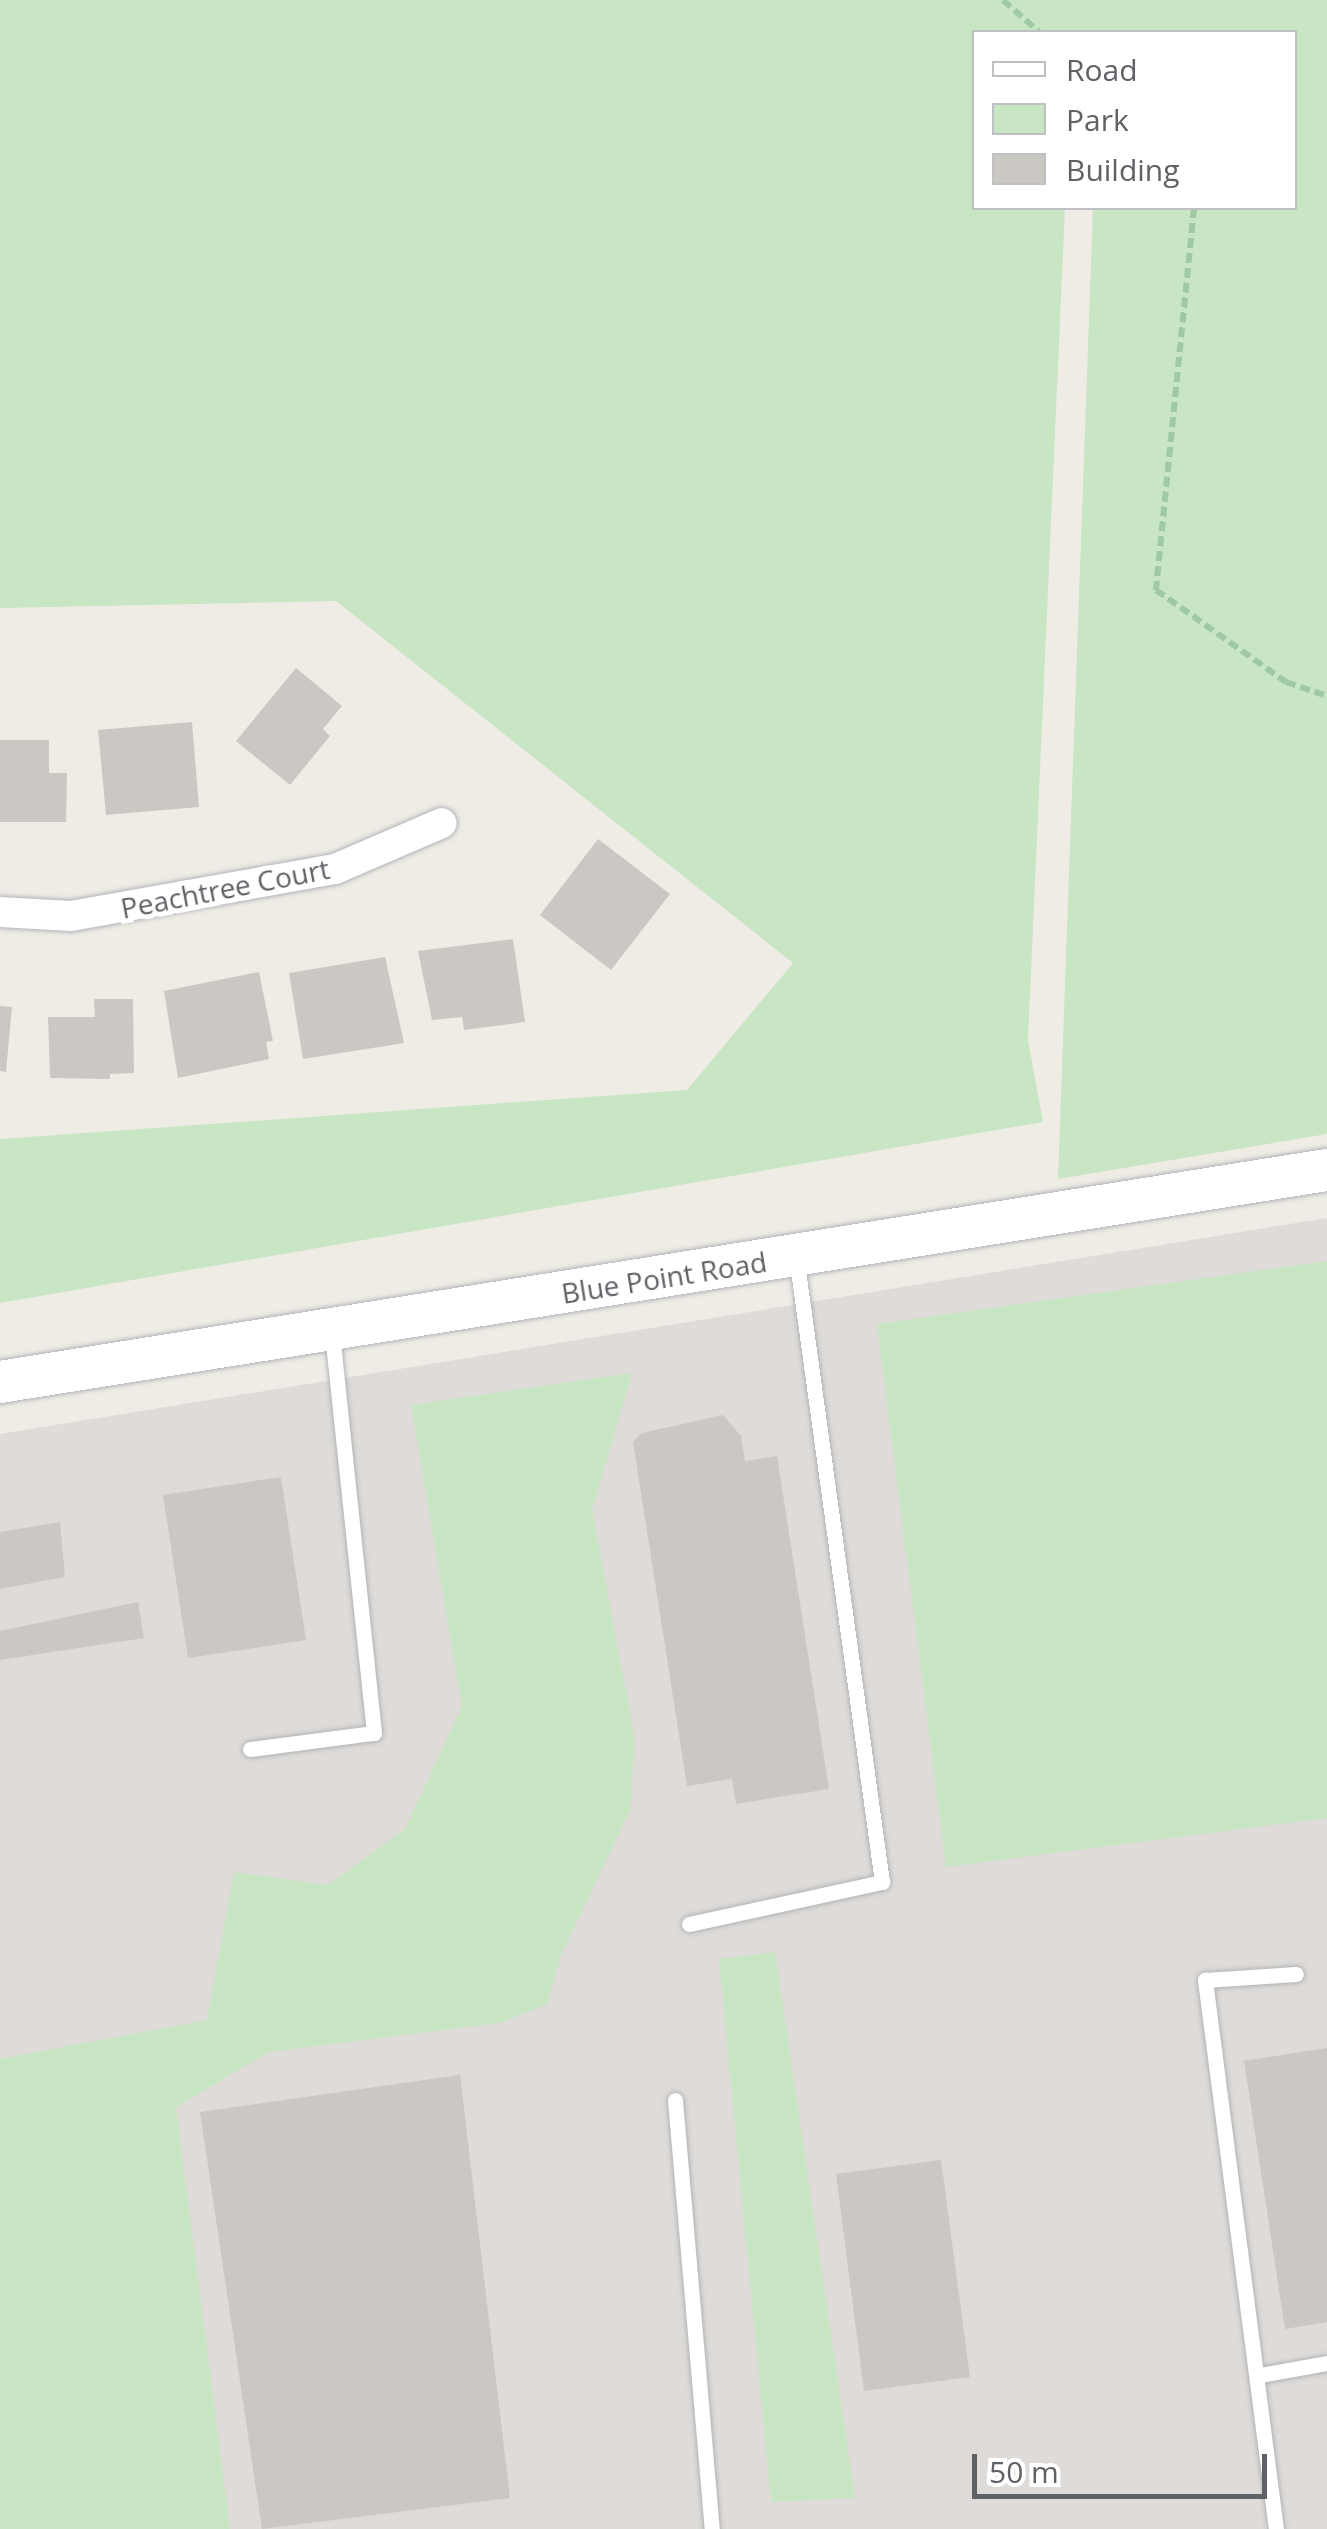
<!DOCTYPE html>
<style>
body{margin:0}
#map{position:relative;width:1327px;height:2529px;overflow:hidden;background:#efece6;font-family:"Open Sans",sans-serif}
div>[style]{position:absolute}
[style*='--x']{left:calc(var(--x)*1px);top:calc(var(--y)*1px);width:calc(var(--w)*1px);rotate:calc(var(--a)*1deg)}
.industrial>*{inset:0;background:#dedbd8}
.green>*{inset:0;background:#c8e5c4}
.building>*{inset:0;background:#cbc7c3}
.path>*{height:6px;margin-top:-3px;transform-origin:0;background:repeating-linear-gradient(90deg,#9fc8a6 0 10px,transparent 0 15px)}
.roads{filter:drop-shadow(0 0 2px #b1b4b8) drop-shadow(0 0 2px #b1b4b8)}
.lane>*{height:15px;margin:-7.5px;padding:0 7.5px;transform-origin:7.5px;border-radius:7.5px;background:#fff}
.street>*{height:30px;margin:-15px;padding:0 15px;transform-origin:15px;border-radius:15px;background:#fff}
.secondary>*{height:42px;margin:-21px;padding:0 21px;transform-origin:21px;border-radius:21px;background:#fff}
span{translate:-50% -50%;white-space:nowrap;text-align:center;line-height:1.15;-webkit-text-stroke:10px #fff;paint-order:stroke}
.street-label{font-size:28px;color:#5e6266}
.legend{position:absolute;left:972px;top:30px;width:325px;height:180px;box-sizing:border-box;background:#fff;border:2px solid #bfc0c2;margin:0;padding:12px 18px;list-style:none;font-size:30px;color:#5e6266}
.legend li{display:flex;align-items:center;gap:20px;height:50px}
.legend b{width:50px;border:2px solid #bfc0c2}
.scale{position:absolute;left:972px;top:2454px;width:295px;height:45px;box-sizing:border-box;border:5px solid #5e6266;border-top:0;padding-left:12px;font-size:30px;line-height:35px;white-space:nowrap;color:#5e6266;-webkit-text-stroke:8px #fff;paint-order:stroke}
</style>
<div id="map">
<div class="industrial">
<div style="clip-path:polygon(1327px 1218px,1327px 2529px,0 2529px,0 1434px)"></div>
</div>
<div class="green">
<div style="clip-path:polygon(0 0,1327px 0,1327px 1134px,1058px 1179px,1093px 208px,1294px 208px,1294px 32px,974px 32px,974px 208px,1065px 208px,1028px 1040px,1043px 1122px,0 1303px,0 1139px,687px 1090px,793px 963px,336px 601px,0 608px)"></div>
<div style="clip-path:polygon(1327px 1261px,1327px 1818px,946px 1867px,877px 1324px)"></div>
<div style="clip-path:polygon(632px 1373px,592px 1510px,635px 1740px,630px 1810px,561px 1955px,547px 2004px,500px 2023px,269px 2052px,176px 2107px,230px 2529px,0 2529px,0 2059px,207px 2020px,234px 1872px,328px 1885px,405px 1829px,462px 1706px,411px 1405px)"></div>
<div style="clip-path:polygon(775px 1952px,855px 2498px,771px 2502px,719px 1959px)"></div>
</div>
<div class="building">
<div style="clip-path:polygon(296px 668px,342px 706px,323px 729px,330px 736px,290px 785px,236px 741px)"></div>
<div style="clip-path:polygon(192px 722px,199px 807px,106px 815px,98px 730px)"></div>
<div style="clip-path:polygon(0 740px,49px 740px,49px 773px,67px 773px,66px 822px,0 822px)"></div>
<div style="clip-path:polygon(598px 839px,670px 894px,611px 970px,540px 915px)"></div>
<div style="clip-path:polygon(513px 939px,525px 1022px,464px 1030px,462px 1017px,432px 1020px,418px 951px)"></div>
<div style="clip-path:polygon(385px 957px,404px 1043px,303px 1059px,289px 973px)"></div>
<div style="clip-path:polygon(259px 972px,273px 1041px,266px 1042px,269px 1059px,178px 1078px,164px 991px)"></div>
<div style="clip-path:polygon(94px 999px,133px 999px,134px 1073px,110px 1074px,110px 1079px,50px 1078px,48px 1017px,95px 1017px)"></div>
<div style="clip-path:polygon(0 1006px,12px 1007px,6px 1072px,0 1071px)"></div>
<div style="clip-path:polygon(723px 1415px,741px 1436px,745px 1461px,777px 1456px,829px 1789px,736px 1804px,732px 1779px,687px 1786px,633px 1442px,642px 1433px)"></div>
<div style="clip-path:polygon(281px 1477px,306px 1640px,188px 1658px,163px 1495px)"></div>
<div style="clip-path:polygon(60px 1522px,65px 1577px,0 1589px,0 1532px)"></div>
<div style="clip-path:polygon(138px 1602px,144px 1638px,0 1660px,0 1631px)"></div>
<div style="clip-path:polygon(1327px 2048px,1327px 2322px,1285px 2329px,1244px 2061px)"></div>
<div style="clip-path:polygon(460px 2075px,510px 2498px,262px 2529px,200px 2112px)"></div>
<div style="clip-path:polygon(941px 2160px,970px 2377px,864px 2391px,836px 2174px)"></div>
</div>
<div class="path">
<div style="--x:1003;--y:0;--w:48;--a:41.6"></div>
<div style="--x:1194;--y:208;--w:384;--a:95.7"></div>
<div style="--x:1156;--y:590;--w:159;--a:35.3"></div>
<div style="--x:1286;--y:682;--w:43;--a:18.9"></div>
</div>
<div class="roads">
<div class="lane">
<div style="--x:250;--y:1749;--w:125;--a:-7.4"></div>
<div style="--x:374;--y:1733;--w:401;--a:-96"></div>
<div style="--x:689;--y:1924;--w:198;--a:-12.3"></div>
<div style="--x:882;--y:1882;--w:632;--a:-97.82"></div>
<div style="--x:675;--y:2100;--w:431;--a:85.1"></div>
<div style="--x:1260;--y:2375;--w:68;--a:-10.2"></div>
<div style="--x:1276;--y:2529;--w:554;--a:-97.37"></div>
<div style="--x:1205;--y:1980;--w:91;--a:-3.8"></div>
</div>
<div class="street">
<div style="--x:0;--y:912;--w:71;--a:3.2"></div>
<div style="--x:71;--y:916;--w:268;--a:-10.1"></div>
<div style="--x:335;--y:869;--w:116;--a:-23.3"></div>
</div>
<div class="secondary">
<div style="--x:0;--y:1382;--w:1344;--a:-9.08"></div>
</div>
</div>
<div class="street-label">
<span style="left:225px;top:888px;rotate:-11deg">Peachtree Court</span>
<span style="left:664px;top:1277px;rotate:-9deg">Blue Point Road</span>
</div>
<ul class="legend">
<li><b style="height:12px;background:#fff"></b>Road</li>
<li><b style="height:28px;background:#c8e5c4"></b>Park</li>
<li><b style="height:28px;background:#cbc7c3"></b>Building</li>
</ul>
<div class="scale">50 m</div>
</div>
